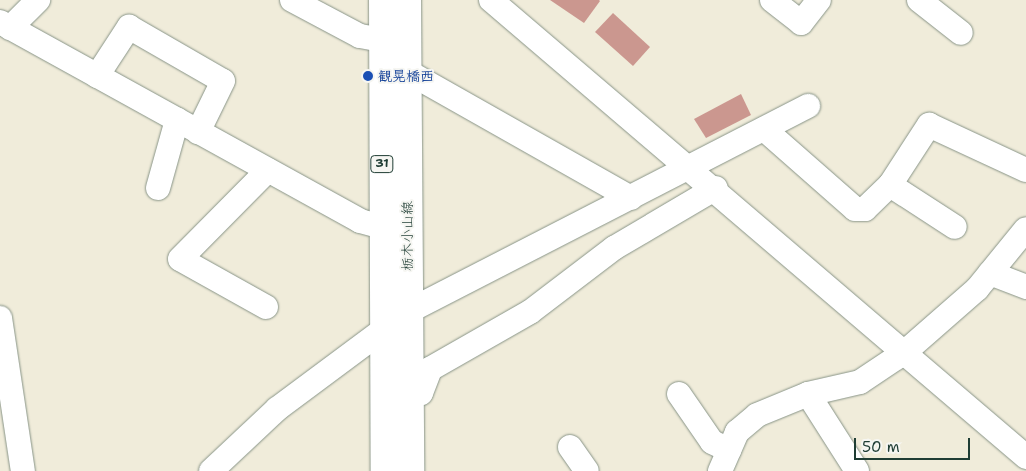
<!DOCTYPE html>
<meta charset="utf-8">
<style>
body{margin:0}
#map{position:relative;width:1026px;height:471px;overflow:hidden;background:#f0ecda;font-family:"Shantell Sans","Klee One",sans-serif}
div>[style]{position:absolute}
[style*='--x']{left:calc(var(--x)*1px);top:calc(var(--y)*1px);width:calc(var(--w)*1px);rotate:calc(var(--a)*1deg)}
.building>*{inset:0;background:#cb978f}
.roads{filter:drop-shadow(0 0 1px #889487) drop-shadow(0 0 1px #889487)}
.minor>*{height:24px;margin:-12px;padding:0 12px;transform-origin:12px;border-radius:12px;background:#fff}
.major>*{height:28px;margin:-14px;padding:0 14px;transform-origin:14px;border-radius:14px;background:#fff}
.dots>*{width:14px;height:14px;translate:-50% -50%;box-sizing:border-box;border:2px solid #f6f6f2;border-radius:50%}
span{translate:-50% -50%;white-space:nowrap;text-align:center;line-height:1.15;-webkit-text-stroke:4px #f6f6f2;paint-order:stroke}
.shield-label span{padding:1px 4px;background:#f6f6f2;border:1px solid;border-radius:4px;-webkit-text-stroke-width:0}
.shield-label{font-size:12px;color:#1f3d34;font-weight:700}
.transit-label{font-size:14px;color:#164399;font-weight:700}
.left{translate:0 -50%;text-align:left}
.street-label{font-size:14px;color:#1f3d34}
.scale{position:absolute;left:854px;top:438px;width:116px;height:22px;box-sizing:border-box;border:2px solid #1f3d34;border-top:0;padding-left:6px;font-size:15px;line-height:18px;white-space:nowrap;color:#1f3d34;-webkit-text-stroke:4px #f6f6f2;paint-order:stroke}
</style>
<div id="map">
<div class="building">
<div style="clip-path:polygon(550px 0,599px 0,600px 1px,584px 23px)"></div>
<div style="clip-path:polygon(613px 13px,650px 47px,633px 66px,595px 32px)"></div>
<div style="clip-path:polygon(741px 94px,751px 115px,706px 138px,694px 119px)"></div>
</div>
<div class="roads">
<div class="minor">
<div style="--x:292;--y:0;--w:77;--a:27.9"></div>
<div style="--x:360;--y:36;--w:22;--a:10"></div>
<div style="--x:491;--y:0;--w:704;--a:40.5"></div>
<div style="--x:772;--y:0;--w:37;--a:38"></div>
<div style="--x:801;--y:23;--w:29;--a:-52"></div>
<div style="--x:919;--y:0;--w:53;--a:38.2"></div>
<div style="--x:0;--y:22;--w:411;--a:28.9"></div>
<div style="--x:360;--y:221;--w:23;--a:15"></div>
<div style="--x:10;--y:28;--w:40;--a:-45"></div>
<div style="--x:408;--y:72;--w:256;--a:29.5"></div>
<div style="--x:97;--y:76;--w:59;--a:-56.9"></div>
<div style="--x:129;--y:27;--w:108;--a:29.9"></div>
<div style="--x:223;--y:81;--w:57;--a:116.1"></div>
<div style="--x:764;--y:129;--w:121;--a:41.3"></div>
<div style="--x:855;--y:209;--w:10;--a:0"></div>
<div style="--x:865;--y:209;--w:35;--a:-44"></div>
<div style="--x:890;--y:185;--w:77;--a:32.9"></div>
<div style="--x:890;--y:185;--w:72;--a:-57"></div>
<div style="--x:929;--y:125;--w:107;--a:24.9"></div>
<div style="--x:158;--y:188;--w:71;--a:-74.4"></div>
<div style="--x:990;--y:273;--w:39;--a:21"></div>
<div style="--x:266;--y:307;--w:98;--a:-150.8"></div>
<div style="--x:180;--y:259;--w:125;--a:-45.3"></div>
<div style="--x:0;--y:318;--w:155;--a:81.5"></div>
<div style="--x:679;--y:394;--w:58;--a:55.5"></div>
<div style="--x:712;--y:442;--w:19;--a:25"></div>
<div style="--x:808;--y:394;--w:91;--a:57.5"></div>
<div style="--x:409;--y:395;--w:12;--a:-9"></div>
<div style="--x:421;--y:393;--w:26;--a:-69"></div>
<div style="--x:430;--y:369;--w:115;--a:-29.7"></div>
<div style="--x:530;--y:312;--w:106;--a:-37.3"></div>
<div style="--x:614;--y:248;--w:118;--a:-30.5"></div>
<div style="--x:570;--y:447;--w:29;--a:55"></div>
<div style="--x:211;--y:471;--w:91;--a:-43.2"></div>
<div style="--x:277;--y:409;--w:162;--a:-36.7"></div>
<div style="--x:407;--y:312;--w:451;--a:-27.2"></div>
<div style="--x:720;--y:471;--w:43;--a:-66.4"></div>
<div style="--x:737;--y:432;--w:26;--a:-40"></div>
<div style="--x:757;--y:415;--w:55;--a:-22.4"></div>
<div style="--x:808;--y:394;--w:53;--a:-13"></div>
<div style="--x:860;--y:382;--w:54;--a:-33.7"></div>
<div style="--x:905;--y:352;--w:96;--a:-41.2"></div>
<div style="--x:977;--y:289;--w:77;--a:-50.8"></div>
</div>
<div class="major">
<div style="--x:383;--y:0;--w:471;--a:89.8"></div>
<div style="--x:407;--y:0;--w:471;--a:89.6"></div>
</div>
</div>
<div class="dots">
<div style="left:368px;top:76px;background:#1a4fb4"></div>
</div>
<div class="shield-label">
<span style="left:382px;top:164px">31</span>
</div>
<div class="transit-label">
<span class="left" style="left:378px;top:76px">観晃橋西</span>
</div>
<div class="street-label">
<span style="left:407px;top:236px;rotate:-90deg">栃木小山線</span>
</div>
<div class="scale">50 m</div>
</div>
